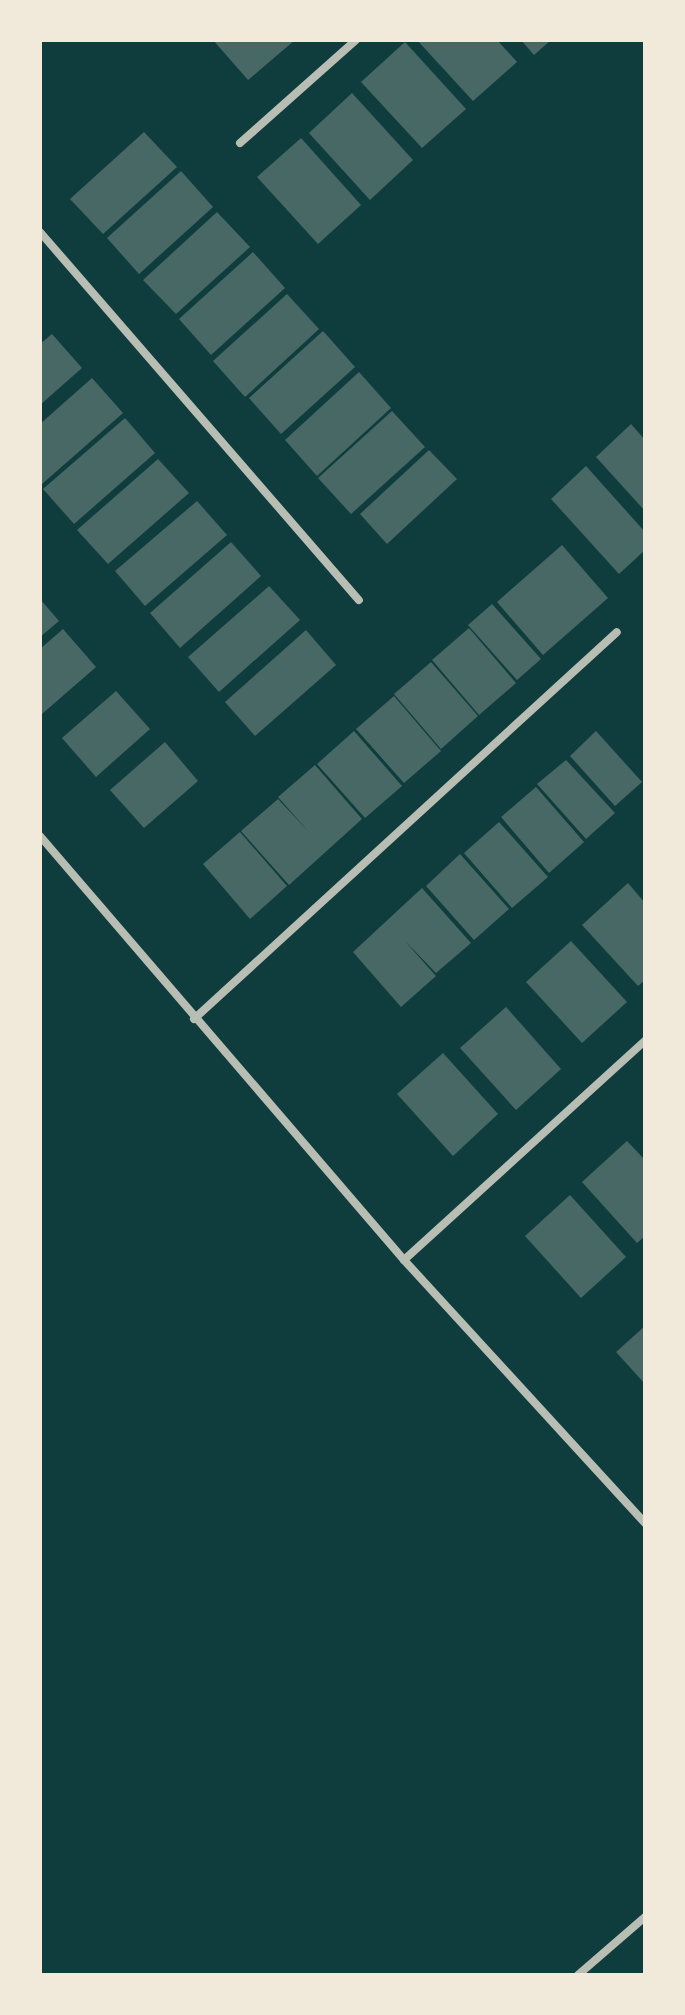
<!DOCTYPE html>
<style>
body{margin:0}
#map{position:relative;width:685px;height:2015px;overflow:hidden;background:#0f3d3e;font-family:"Work Sans",sans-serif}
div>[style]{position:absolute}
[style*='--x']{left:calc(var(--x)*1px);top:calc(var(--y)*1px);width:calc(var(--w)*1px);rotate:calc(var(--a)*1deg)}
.building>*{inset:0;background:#486865}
.minor>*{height:8px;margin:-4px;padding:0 4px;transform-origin:4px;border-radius:4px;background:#b8beb3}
span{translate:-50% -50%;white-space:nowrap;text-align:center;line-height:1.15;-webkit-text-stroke:8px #f1e9da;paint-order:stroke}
.frame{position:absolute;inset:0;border:42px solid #f1e9da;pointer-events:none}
</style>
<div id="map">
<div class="building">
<div style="clip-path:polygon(213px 40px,295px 40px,248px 80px)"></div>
<div style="clip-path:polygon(417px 40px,497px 40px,517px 62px,473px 101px)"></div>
<div style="clip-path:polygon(521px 40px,551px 40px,534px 55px)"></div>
<div style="clip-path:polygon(405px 42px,466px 109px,422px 148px,361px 82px)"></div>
<div style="clip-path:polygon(352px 93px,413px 160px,370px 200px,309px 133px)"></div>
<div style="clip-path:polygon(144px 132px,177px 167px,103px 234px,70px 199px)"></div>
<div style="clip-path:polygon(301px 138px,361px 205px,318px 244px,257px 177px)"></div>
<div style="clip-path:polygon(181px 171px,213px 207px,139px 274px,107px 238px)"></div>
<div style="clip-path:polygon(217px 212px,250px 247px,176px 314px,143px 280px)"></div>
<div style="clip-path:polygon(253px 252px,285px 288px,211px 355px,179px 319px)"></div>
<div style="clip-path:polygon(287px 294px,319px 329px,245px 397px,213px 361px)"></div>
<div style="clip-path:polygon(323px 331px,355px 367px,281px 434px,249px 398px)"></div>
<div style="clip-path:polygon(52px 334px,82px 368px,40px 405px,40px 344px)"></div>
<div style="clip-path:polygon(359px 372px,391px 408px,317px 476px,285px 440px)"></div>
<div style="clip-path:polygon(92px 378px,123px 413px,42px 484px,40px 424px)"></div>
<div style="clip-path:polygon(392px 411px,425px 447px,351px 514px,318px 478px)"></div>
<div style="clip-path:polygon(125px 418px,155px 453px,74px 524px,43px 489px)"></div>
<div style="clip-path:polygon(631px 424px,645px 440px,645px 511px,596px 457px)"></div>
<div style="clip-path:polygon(429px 450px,457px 479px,387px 544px,360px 514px)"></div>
<div style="clip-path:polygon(158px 459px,189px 493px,108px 564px,77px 530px)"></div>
<div style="clip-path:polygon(586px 466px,645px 532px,645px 550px,619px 574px,551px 499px)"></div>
<div style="clip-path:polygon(197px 501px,227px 535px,145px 606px,115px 571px)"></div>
<div style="clip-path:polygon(231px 542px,261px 576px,180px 648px,150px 613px)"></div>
<div style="clip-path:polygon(562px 545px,608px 598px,543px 655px,497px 602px)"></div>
<div style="clip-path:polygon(269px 586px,300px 620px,219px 692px,188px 657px)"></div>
<div style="clip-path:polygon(40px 599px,59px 621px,40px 637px)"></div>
<div style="clip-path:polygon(492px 604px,541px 659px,517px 680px,468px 625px)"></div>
<div style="clip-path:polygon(469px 628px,516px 683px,479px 715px,432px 660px)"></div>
<div style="clip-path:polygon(63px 629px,96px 667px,42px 714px,40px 649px)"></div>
<div style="clip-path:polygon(306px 630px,336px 665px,255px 736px,225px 702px)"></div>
<div style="clip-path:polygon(431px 662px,478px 716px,441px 749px,394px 694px)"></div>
<div style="clip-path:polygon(116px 691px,150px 729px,96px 777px,62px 738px)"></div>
<div style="clip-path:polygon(394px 696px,441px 751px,404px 783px,356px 729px)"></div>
<div style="clip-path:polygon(354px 731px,402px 786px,365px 818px,317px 764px)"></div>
<div style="clip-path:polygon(596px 731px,642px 782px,615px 806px,570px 756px)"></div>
<div style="clip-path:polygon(165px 742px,198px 781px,144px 828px,110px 790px)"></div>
<div style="clip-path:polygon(566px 760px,615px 813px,586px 839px,537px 784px)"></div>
<div style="clip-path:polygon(315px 765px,362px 819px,289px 885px,241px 831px,278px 799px,309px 832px,278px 797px)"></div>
<div style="clip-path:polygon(536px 787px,584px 842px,549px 873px,501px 817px)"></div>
<div style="clip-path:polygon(499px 822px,548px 877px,512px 908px,464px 853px)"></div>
<div style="clip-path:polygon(240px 832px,287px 886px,250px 919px,203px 864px)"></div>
<div style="clip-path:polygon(460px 854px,509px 909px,474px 940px,426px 886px)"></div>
<div style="clip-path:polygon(628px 883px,645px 903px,645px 980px,638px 986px,582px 925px)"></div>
<div style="clip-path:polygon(422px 888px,471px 943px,436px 973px,404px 940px,436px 976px,401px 1007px,353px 952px)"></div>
<div style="clip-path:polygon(571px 941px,627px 1002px,582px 1043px,526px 982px)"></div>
<div style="clip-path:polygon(506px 1007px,561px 1069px,516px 1110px,460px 1048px)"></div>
<div style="clip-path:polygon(443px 1053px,498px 1114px,453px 1156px,397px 1094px)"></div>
<div style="clip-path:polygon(627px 1141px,645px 1160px,645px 1236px,637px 1243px,582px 1182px)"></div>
<div style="clip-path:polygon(570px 1195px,626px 1257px,581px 1298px,525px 1236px)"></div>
<div style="clip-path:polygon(645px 1326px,645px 1384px,616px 1352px)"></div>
</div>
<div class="minor">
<div style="--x:240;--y:143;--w:155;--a:-41.6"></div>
<div style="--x:40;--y:232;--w:487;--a:49.1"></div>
<div style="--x:40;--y:836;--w:559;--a:49.35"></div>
<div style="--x:404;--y:1260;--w:357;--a:47.5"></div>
<div style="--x:194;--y:1019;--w:573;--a:-42.46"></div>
<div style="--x:404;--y:1260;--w:326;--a:-42.3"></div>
<div style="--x:578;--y:1975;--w:89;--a:-40.9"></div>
</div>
<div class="frame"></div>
</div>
